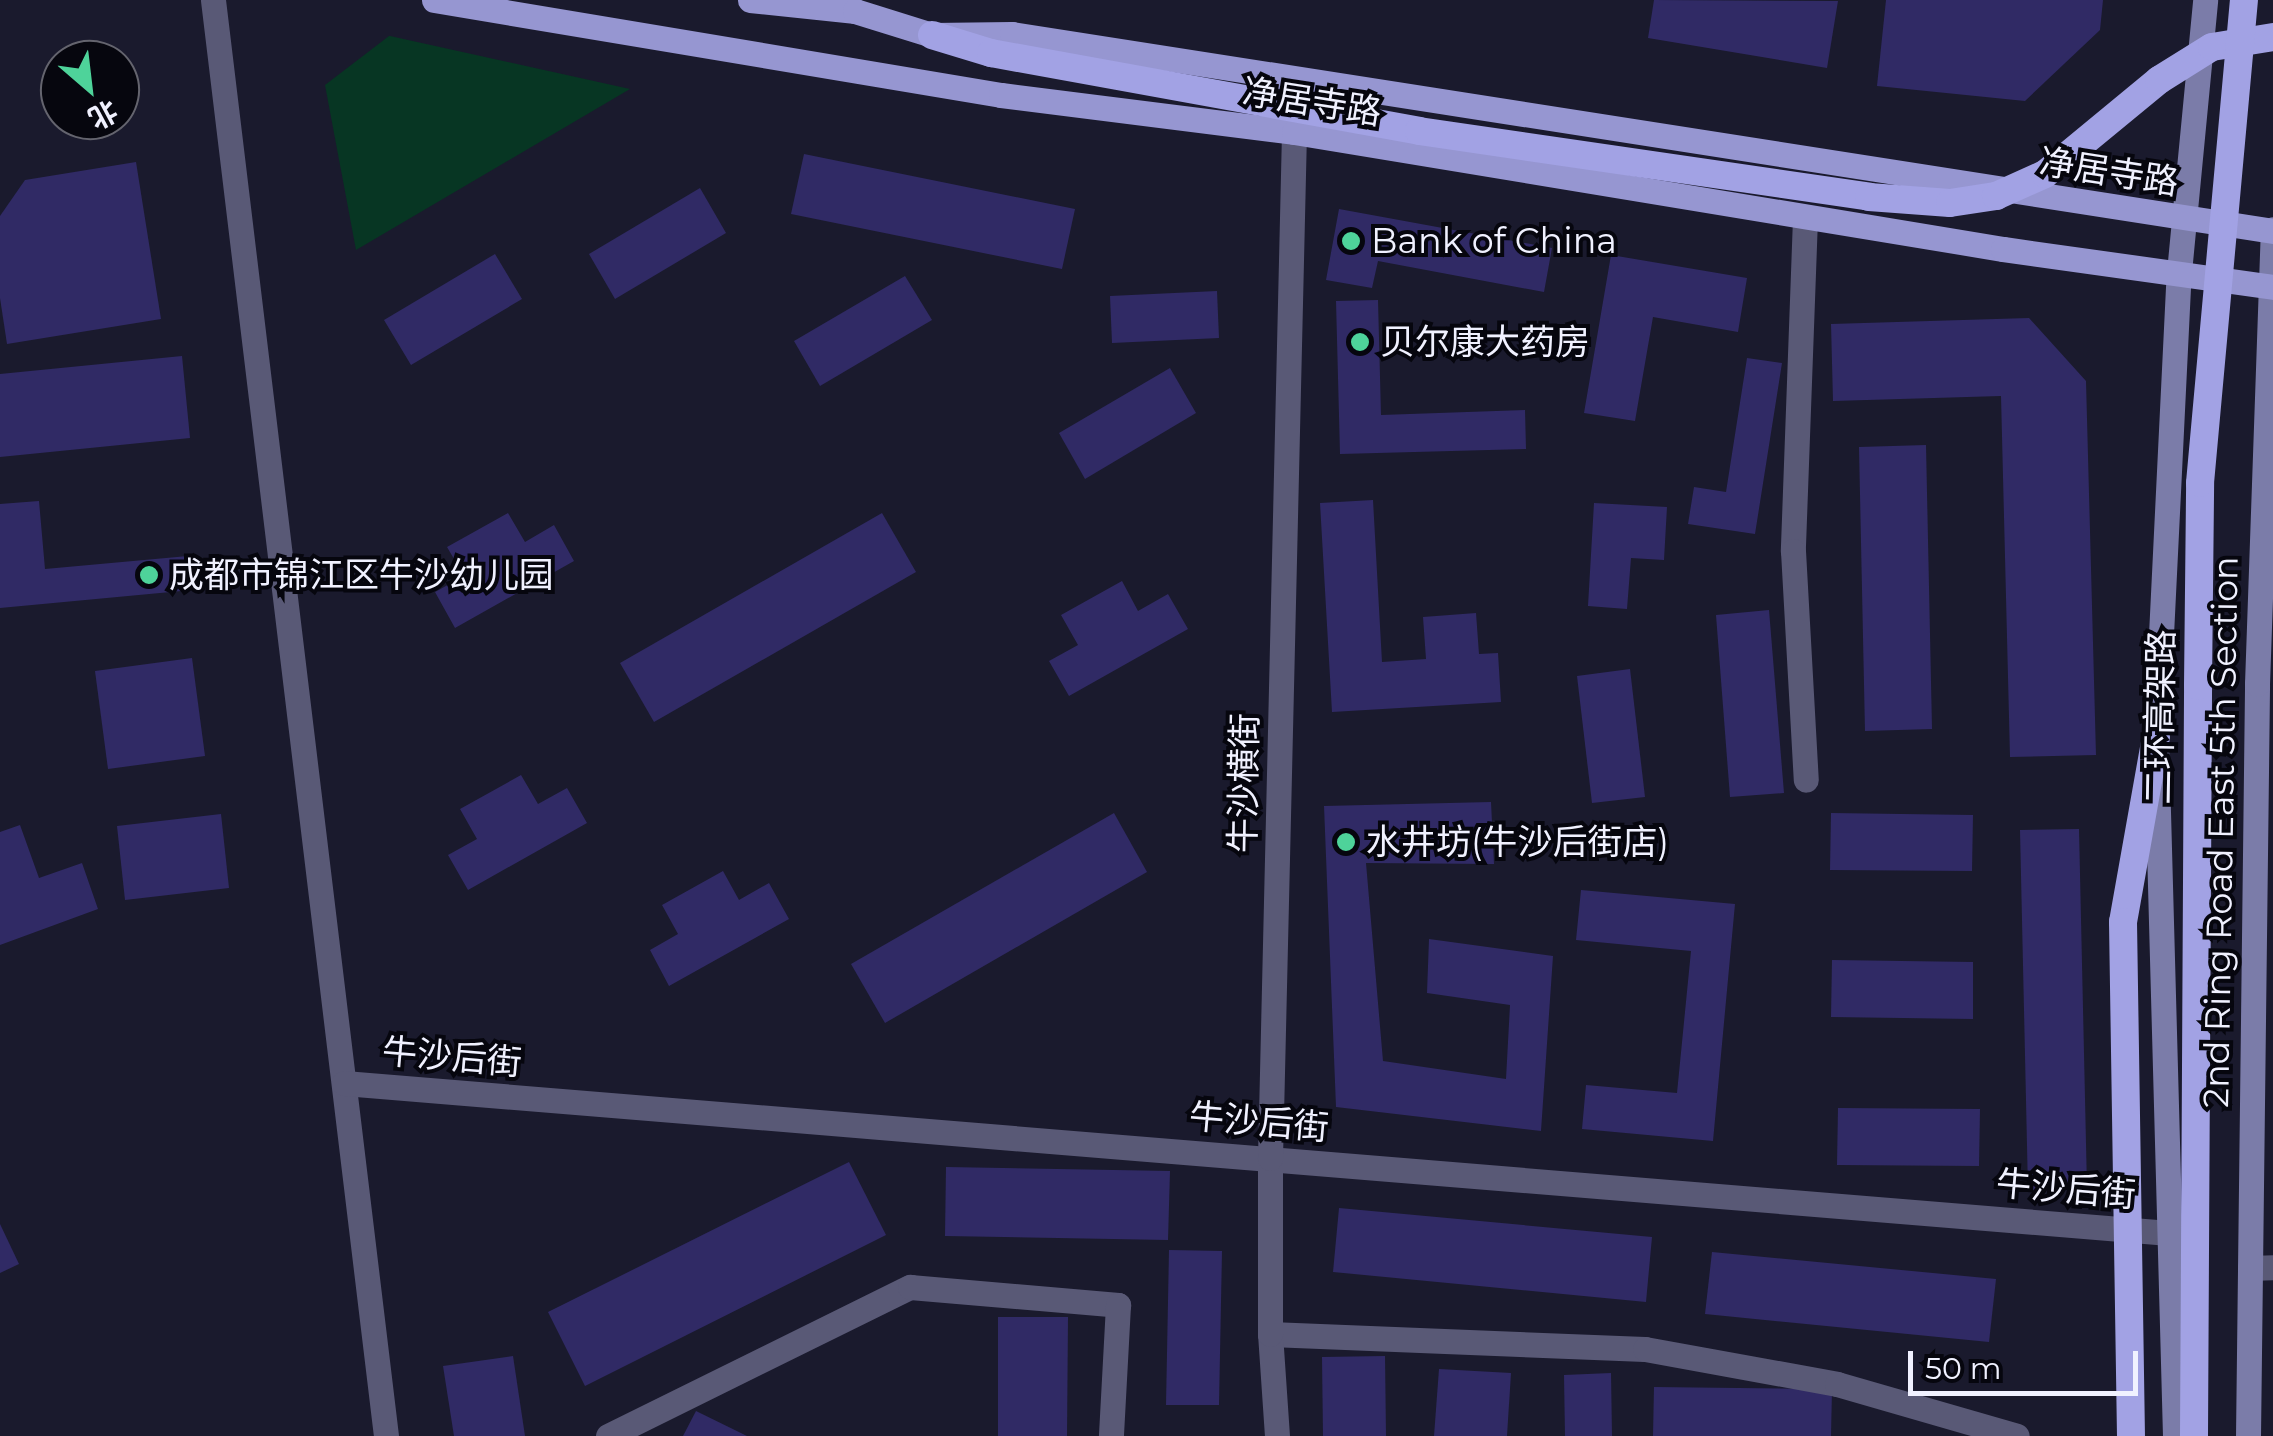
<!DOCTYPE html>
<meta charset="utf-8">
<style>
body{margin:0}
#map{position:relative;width:2273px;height:1436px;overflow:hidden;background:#1a1a2d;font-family:Montserrat,"Noto Sans SC",sans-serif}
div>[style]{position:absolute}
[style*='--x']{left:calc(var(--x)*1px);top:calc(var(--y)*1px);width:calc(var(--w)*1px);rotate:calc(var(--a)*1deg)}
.green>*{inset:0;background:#073623}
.building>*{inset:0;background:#302a65}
.minor>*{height:25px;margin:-12.5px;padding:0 12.5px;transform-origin:12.5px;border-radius:12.5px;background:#595976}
.secondary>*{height:25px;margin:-12.5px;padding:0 12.5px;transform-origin:12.5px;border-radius:12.5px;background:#7b7ca9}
.primary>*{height:25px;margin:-12.5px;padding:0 12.5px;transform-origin:12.5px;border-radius:12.5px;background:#9696d1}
.trunk>*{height:28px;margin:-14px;padding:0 14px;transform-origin:14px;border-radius:14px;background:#a2a2e4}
.trunk-bridge>*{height:28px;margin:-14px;padding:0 14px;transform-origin:14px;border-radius:14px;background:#a2a2e4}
.dots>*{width:28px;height:28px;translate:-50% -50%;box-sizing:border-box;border:5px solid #06060e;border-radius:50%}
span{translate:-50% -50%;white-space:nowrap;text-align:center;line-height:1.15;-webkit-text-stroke:8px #06060e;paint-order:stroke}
.street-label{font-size:35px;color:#f0f1ff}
.poi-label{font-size:35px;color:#f0f1ff}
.left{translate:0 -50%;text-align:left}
.north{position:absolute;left:40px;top:40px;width:100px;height:100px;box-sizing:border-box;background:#06060e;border:2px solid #64646e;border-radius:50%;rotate:152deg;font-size:28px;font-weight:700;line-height:40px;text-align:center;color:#f0f1ff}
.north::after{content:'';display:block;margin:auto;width:35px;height:45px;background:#4ed39a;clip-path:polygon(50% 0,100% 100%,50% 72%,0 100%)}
.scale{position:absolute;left:1908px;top:1351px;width:230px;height:45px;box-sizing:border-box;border:5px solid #f0f1ff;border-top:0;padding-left:12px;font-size:30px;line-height:35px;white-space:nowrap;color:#f0f1ff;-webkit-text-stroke:8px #06060e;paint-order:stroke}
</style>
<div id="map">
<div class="green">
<div style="clip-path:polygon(389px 36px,390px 36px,630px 89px,356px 250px,325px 85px)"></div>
</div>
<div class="building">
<div style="clip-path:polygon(1654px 0,1838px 1px,1827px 68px,1648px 38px)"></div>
<div style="clip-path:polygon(1886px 0,2103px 0,2100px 30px,2025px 101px,1877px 86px)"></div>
<div style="clip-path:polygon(804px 154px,1075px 209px,1062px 269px,791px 214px)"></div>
<div style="clip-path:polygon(136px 162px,161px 319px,7px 344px,0 298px,0 216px,25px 180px)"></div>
<div style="clip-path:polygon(700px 188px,726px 233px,615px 299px,589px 254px)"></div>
<div style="clip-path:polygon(1339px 209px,1552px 248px,1544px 292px,1378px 261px,1372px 288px,1326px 280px)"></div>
<div style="clip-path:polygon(495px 254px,522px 299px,411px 365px,384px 320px)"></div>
<div style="clip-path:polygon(1611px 255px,1747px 278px,1738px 332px,1653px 317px,1635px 421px,1584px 413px)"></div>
<div style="clip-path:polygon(905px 276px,932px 320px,820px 386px,794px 341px)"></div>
<div style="clip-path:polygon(1217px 291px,1219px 338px,1112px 343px,1110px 296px)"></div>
<div style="clip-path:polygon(1378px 300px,1381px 415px,1525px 410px,1526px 449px,1340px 454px,1336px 301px)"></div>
<div style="clip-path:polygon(2029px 318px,2086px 381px,2096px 755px,2010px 757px,2001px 396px,1833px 401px,1831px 324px)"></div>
<div style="clip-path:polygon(182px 356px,190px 438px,0 457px,0 374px)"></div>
<div style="clip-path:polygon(1747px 358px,1782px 363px,1755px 534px,1688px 524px,1694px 487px,1726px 492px)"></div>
<div style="clip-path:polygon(1170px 368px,1196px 413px,1085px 479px,1059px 433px)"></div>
<div style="clip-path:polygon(1926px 445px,1932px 729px,1865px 731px,1859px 447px)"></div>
<div style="clip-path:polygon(1373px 500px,1382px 662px,1426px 659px,1423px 617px,1476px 613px,1479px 654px,1498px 653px,1501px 702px,1332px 712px,1320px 503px)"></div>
<div style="clip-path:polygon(39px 501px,45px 569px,188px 556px,192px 590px,0 608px,0 504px)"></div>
<div style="clip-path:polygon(1594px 503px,1667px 507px,1664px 560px,1631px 558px,1627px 609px,1588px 606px)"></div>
<div style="clip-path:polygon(508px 513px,525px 542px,554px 525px,574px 561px,455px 628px,435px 592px,464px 576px,447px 547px)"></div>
<div style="clip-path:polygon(882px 513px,916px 572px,654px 722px,620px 663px)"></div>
<div style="clip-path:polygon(1122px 581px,1138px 611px,1168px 594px,1188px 629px,1069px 696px,1049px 661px,1078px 645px,1061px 615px)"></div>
<div style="clip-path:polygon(1769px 610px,1784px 793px,1730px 797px,1716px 615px)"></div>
<div style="clip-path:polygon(192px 658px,205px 756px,108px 769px,95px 671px)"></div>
<div style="clip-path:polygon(1630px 669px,1645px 797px,1592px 803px,1577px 676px)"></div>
<div style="clip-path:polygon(521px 775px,538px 804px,567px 788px,587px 823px,468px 890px,448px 855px,477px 839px,460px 809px)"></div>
<div style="clip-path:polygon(1491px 802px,1494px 864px,1366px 863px,1383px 1061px,1506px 1079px,1510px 1005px,1427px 993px,1429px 939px,1553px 956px,1541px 1131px,1336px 1107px,1324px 806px)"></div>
<div style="clip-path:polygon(1114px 813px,1147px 872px,885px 1023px,851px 964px)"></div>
<div style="clip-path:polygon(1831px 813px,1973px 815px,1972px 871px,1830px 870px)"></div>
<div style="clip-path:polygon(221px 814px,229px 888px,125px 900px,117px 826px)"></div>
<div style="clip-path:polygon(20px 825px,39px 878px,82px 863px,98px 909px,0 945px,0 832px)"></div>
<div style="clip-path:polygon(2079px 829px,2087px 1188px,2028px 1190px,2020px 830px)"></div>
<div style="clip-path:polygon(723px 871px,739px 900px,769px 883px,789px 919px,669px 986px,650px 950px,678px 934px,662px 905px)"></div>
<div style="clip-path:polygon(1581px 890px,1735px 904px,1713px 1141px,1582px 1129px,1586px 1085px,1677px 1093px,1691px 951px,1576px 940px)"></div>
<div style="clip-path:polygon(1832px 960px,1973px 962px,1973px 1019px,1831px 1017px)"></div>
<div style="clip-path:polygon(1838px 1108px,1980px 1109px,1979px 1166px,1837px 1165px)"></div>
<div style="clip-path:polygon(849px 1162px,886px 1235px,585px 1386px,548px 1312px)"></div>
<div style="clip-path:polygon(946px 1167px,1170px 1171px,1168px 1240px,945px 1236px)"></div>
<div style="clip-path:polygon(1339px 1208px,1652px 1237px,1646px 1302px,1333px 1272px)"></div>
<div style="clip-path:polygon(0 1224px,19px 1264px,0 1273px)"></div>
<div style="clip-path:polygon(1169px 1250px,1222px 1251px,1219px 1405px,1166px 1405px)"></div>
<div style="clip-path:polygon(1712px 1252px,1996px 1279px,1989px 1342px,1705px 1314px)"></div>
<div style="clip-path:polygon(998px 1317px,1068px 1317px,1067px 1436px,998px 1436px)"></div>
<div style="clip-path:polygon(513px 1356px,525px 1436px,454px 1436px,443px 1366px)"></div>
<div style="clip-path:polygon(1385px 1356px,1386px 1436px,1323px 1436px,1322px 1357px)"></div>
<div style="clip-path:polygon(1439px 1369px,1511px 1373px,1507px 1436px,1434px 1436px)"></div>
<div style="clip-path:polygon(1611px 1373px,1612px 1436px,1565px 1436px,1564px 1375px)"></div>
<div style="clip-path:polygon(1654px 1387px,1832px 1389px,1831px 1436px,1653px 1436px)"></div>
<div style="clip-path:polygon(696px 1411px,747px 1436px,683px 1436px)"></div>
</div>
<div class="minor">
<div style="--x:213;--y:0;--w:1446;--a:83.13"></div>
<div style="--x:1805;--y:218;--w:333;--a:92.1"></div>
<div style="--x:1793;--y:551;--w:229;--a:86.8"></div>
<div style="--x:344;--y:1083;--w:1831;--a:4.7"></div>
<div style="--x:2250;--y:1268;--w:23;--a:-2"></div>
<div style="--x:1270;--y:1334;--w:375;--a:2.3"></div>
<div style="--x:1645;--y:1349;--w:195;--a:10.3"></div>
<div style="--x:1837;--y:1384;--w:187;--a:16.1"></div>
<div style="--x:608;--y:1436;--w:337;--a:-26.3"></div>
<div style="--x:910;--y:1287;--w:209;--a:4.9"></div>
<div style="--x:1118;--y:1305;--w:131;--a:93.1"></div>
<div style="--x:1277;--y:1436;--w:102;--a:-93.9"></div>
<div style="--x:1270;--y:1334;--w:176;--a:-90"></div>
<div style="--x:1270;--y:1158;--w:1026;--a:-88.66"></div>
</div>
<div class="secondary">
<div style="--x:2175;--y:1436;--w:699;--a:-91.56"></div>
<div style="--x:2156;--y:737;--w:466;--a:-87.2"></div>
<div style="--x:2179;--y:272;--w:273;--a:-84.5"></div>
<div style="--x:2248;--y:1436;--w:752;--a:-89.31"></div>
<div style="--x:2257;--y:684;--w:455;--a:-88"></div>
</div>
<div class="primary">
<div style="--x:434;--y:0;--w:575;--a:9.51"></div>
<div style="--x:1001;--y:95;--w:295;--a:7.2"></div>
<div style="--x:1294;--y:132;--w:719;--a:9.37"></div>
<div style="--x:2003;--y:249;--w:273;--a:8"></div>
<div style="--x:750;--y:0;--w:106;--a:6"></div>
<div style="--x:855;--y:11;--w:81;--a:17.3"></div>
<div style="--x:932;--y:35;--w:80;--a:-0.7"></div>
<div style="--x:1012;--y:34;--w:1276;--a:8.88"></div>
</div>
<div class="trunk">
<div style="--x:932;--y:35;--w:62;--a:17"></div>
<div style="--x:991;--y:53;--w:435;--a:10.3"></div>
<div style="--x:2123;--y:922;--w:188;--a:-79.9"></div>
<div style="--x:2194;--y:1436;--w:750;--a:-89.69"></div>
</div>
<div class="trunk-bridge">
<div style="--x:1419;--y:131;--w:455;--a:8.3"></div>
<div style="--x:1869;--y:197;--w:81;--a:4.2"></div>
<div style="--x:1950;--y:203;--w:47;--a:-8.7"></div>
<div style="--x:1996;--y:196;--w:54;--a:-24.2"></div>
<div style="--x:2045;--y:174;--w:148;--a:-39.5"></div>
<div style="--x:2159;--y:80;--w:62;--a:-31.9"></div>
<div style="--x:2212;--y:47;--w:62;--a:-9.3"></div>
<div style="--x:2198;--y:686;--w:203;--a:-89.4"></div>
<div style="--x:2200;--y:483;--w:485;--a:-84.8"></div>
<div style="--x:2123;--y:922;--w:514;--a:89.11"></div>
</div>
<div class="dots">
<div style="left:1351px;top:241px;background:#4ed39a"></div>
<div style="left:1360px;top:342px;background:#4ed39a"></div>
<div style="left:149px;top:575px;background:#4ed39a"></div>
<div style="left:1346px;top:842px;background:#4ed39a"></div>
</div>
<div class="street-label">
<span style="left:1312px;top:102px;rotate:9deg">净居寺路</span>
<span style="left:2109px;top:172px;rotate:9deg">净居寺路</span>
<span style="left:2160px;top:717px;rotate:-89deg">二环高架路</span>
<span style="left:1244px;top:783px;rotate:-89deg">牛沙横街</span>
<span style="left:2221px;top:832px;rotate:-89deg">2nd Ring Road East 5th Section</span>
<span style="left:452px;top:1057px;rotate:5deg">牛沙后街</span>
<span style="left:1259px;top:1122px;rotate:5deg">牛沙后街</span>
<span style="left:2066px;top:1189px;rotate:5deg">牛沙后街</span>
</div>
<div class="poi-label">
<span class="left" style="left:1371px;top:241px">Bank of China</span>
<span class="left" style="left:1380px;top:342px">贝尔康大药房</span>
<span class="left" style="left:169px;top:575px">成都市锦江区牛沙幼儿园</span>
<span class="left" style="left:1366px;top:842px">水井坊(牛沙后街店)</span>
</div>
<div class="north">北</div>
<div class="scale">50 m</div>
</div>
